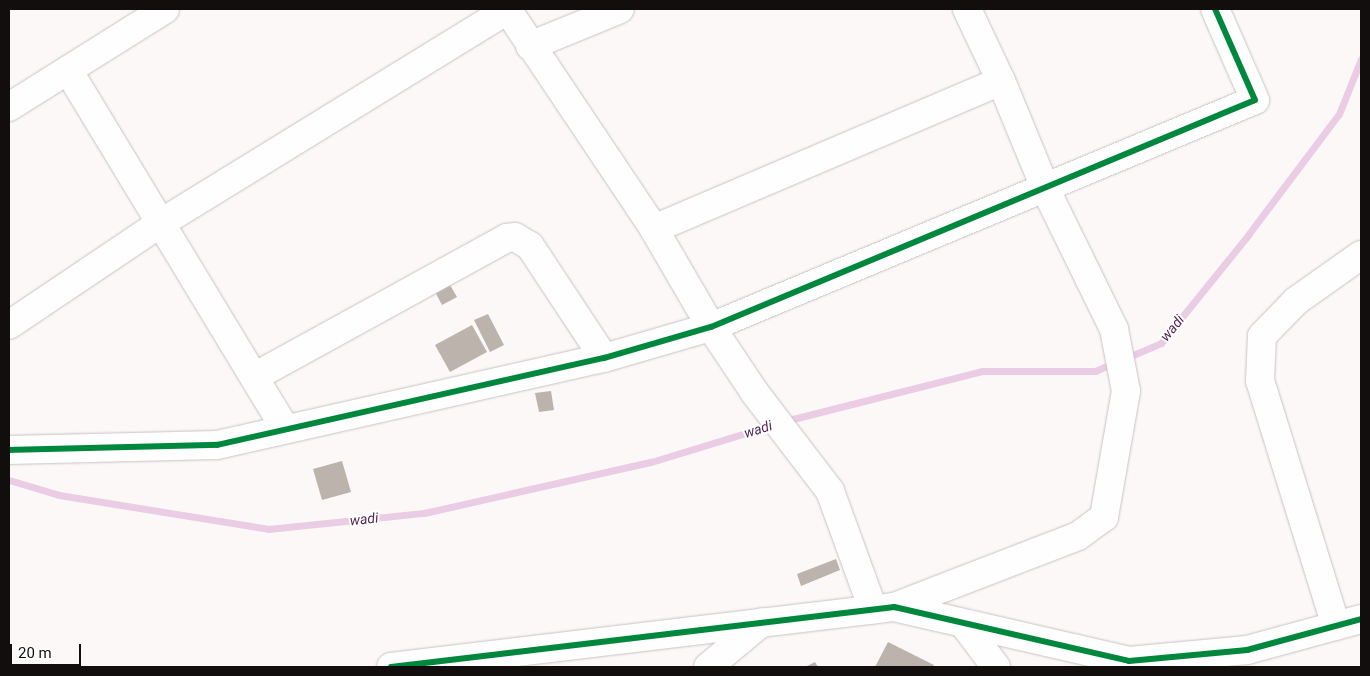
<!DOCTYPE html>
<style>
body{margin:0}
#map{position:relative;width:1370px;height:676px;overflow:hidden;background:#fcf8f7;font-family:Roboto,sans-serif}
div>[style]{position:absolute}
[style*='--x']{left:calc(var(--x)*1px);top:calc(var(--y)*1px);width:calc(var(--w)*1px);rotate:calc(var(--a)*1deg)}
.stream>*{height:7px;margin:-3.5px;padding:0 3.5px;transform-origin:3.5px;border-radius:3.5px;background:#eacce4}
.building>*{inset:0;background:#bbb3ac}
.roads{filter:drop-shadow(0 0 1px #c7c3c2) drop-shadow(0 0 1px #c7c3c2)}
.minor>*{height:28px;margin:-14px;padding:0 14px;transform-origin:14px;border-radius:14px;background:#fffefe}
.cycleway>*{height:6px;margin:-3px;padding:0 3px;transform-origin:3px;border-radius:3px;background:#00873e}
span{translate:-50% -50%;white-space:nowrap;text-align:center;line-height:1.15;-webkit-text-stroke:4px #fff;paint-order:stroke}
.water-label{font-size:14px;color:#572653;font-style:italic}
.frame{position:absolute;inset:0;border:10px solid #120e0d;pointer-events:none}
.scale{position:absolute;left:10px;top:644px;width:71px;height:22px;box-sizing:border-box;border:2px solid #120e0d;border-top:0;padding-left:6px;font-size:15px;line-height:18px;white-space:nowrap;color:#120e0d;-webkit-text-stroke:4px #fff;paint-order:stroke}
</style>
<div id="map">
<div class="stream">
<div style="--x:1126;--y:358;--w:38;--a:-23"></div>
<div style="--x:1161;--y:343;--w:139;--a:-51.1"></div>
<div style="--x:1248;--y:235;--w:151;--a:-53.1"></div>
<div style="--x:1339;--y:114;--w:59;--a:-68.2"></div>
<div style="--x:785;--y:421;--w:203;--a:-14.2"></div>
<div style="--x:982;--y:371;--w:113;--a:0"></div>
<div style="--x:1095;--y:371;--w:23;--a:-23"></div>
<div style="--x:9;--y:480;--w:52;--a:16.7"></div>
<div style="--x:59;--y:495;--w:212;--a:9.2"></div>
<div style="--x:268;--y:529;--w:157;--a:-5.9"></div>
<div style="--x:424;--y:513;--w:233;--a:-12.7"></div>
<div style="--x:651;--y:462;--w:127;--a:-17"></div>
</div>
<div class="building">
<div style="clip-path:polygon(447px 280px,457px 297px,442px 305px,433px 288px)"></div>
<div style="clip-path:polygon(488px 314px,504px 345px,490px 352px,474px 320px)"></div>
<div style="clip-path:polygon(472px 325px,487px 352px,450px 372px,435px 345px)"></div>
<div style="clip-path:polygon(551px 391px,554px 410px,539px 412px,535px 393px)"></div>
<div style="clip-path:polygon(342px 461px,351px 492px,322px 500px,313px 469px)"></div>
<div style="clip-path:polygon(836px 559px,840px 570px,801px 586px,797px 574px)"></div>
<div style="clip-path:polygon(888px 642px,934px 665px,933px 667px,875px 667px)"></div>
<div style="clip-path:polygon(815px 662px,818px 667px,805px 667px)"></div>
</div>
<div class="roads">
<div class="minor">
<div style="--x:507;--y:9;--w:265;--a:56.2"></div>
<div style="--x:654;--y:229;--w:113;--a:59.8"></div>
<div style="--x:711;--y:327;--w:79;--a:56.3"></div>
<div style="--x:755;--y:393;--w:123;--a:52.6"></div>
<div style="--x:830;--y:491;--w:126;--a:70"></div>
<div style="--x:530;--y:46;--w:97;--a:-22.3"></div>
<div style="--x:68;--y:70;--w:419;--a:58.8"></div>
<div style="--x:9;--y:107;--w:184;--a:-32.1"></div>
<div style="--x:654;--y:229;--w:377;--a:-23.1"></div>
<div style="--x:9;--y:325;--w:183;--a:-33.9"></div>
<div style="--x:161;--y:223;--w:406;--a:-31.6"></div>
<div style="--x:254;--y:377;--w:289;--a:-28.8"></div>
<div style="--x:507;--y:238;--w:8;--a:-7"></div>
<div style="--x:515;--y:237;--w:17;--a:31"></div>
<div style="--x:530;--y:246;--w:134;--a:56.5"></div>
<div style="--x:9;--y:450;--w:208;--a:-1.4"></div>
<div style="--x:217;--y:445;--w:397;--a:-12.7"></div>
<div style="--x:604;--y:358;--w:111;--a:-16.2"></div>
<div style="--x:711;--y:327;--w:589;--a:-22.65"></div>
<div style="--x:1255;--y:100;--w:99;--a:-113.7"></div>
<div style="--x:894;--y:607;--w:197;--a:-21.1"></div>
<div style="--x:1078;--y:536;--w:32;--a:-36"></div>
<div style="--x:1104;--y:517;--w:128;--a:-80.1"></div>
<div style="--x:1126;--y:391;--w:63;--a:-101"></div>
<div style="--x:1114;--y:329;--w:155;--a:-116.1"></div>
<div style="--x:1046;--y:190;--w:118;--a:-112.4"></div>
<div style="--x:1001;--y:81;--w:80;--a:-115.3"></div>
<div style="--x:963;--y:623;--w:55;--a:53.1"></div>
<div style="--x:1336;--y:626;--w:257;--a:-107.2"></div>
<div style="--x:1260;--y:381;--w:45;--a:-87.5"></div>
<div style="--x:1262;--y:336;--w:49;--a:-45.8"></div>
<div style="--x:1296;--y:301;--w:80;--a:-35.3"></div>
<div style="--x:391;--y:667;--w:507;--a:-6.8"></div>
<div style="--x:894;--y:607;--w:241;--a:12.9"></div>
<div style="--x:1129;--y:661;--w:119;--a:-5.3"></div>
<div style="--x:1247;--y:650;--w:118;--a:-15.2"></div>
<div style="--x:708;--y:667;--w:70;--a:-39.8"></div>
</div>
</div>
<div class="cycleway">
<div style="--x:9;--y:450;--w:208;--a:-1.4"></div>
<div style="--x:217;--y:445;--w:397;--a:-12.7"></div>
<div style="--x:604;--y:358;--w:111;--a:-16.2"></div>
<div style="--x:711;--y:327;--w:589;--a:-22.65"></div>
<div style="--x:1255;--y:100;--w:99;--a:-113.7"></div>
<div style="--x:391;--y:667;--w:507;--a:-6.8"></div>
<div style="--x:894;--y:607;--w:241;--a:12.9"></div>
<div style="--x:1129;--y:661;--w:119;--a:-5.3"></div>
<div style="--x:1247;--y:650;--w:118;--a:-15.2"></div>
</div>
<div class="water-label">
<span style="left:1172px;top:328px;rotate:-51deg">wadi</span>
<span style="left:758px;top:429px;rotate:-17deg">wadi</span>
<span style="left:364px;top:519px;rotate:-6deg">wadi</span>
</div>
<div class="frame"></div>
<div class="scale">20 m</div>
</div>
